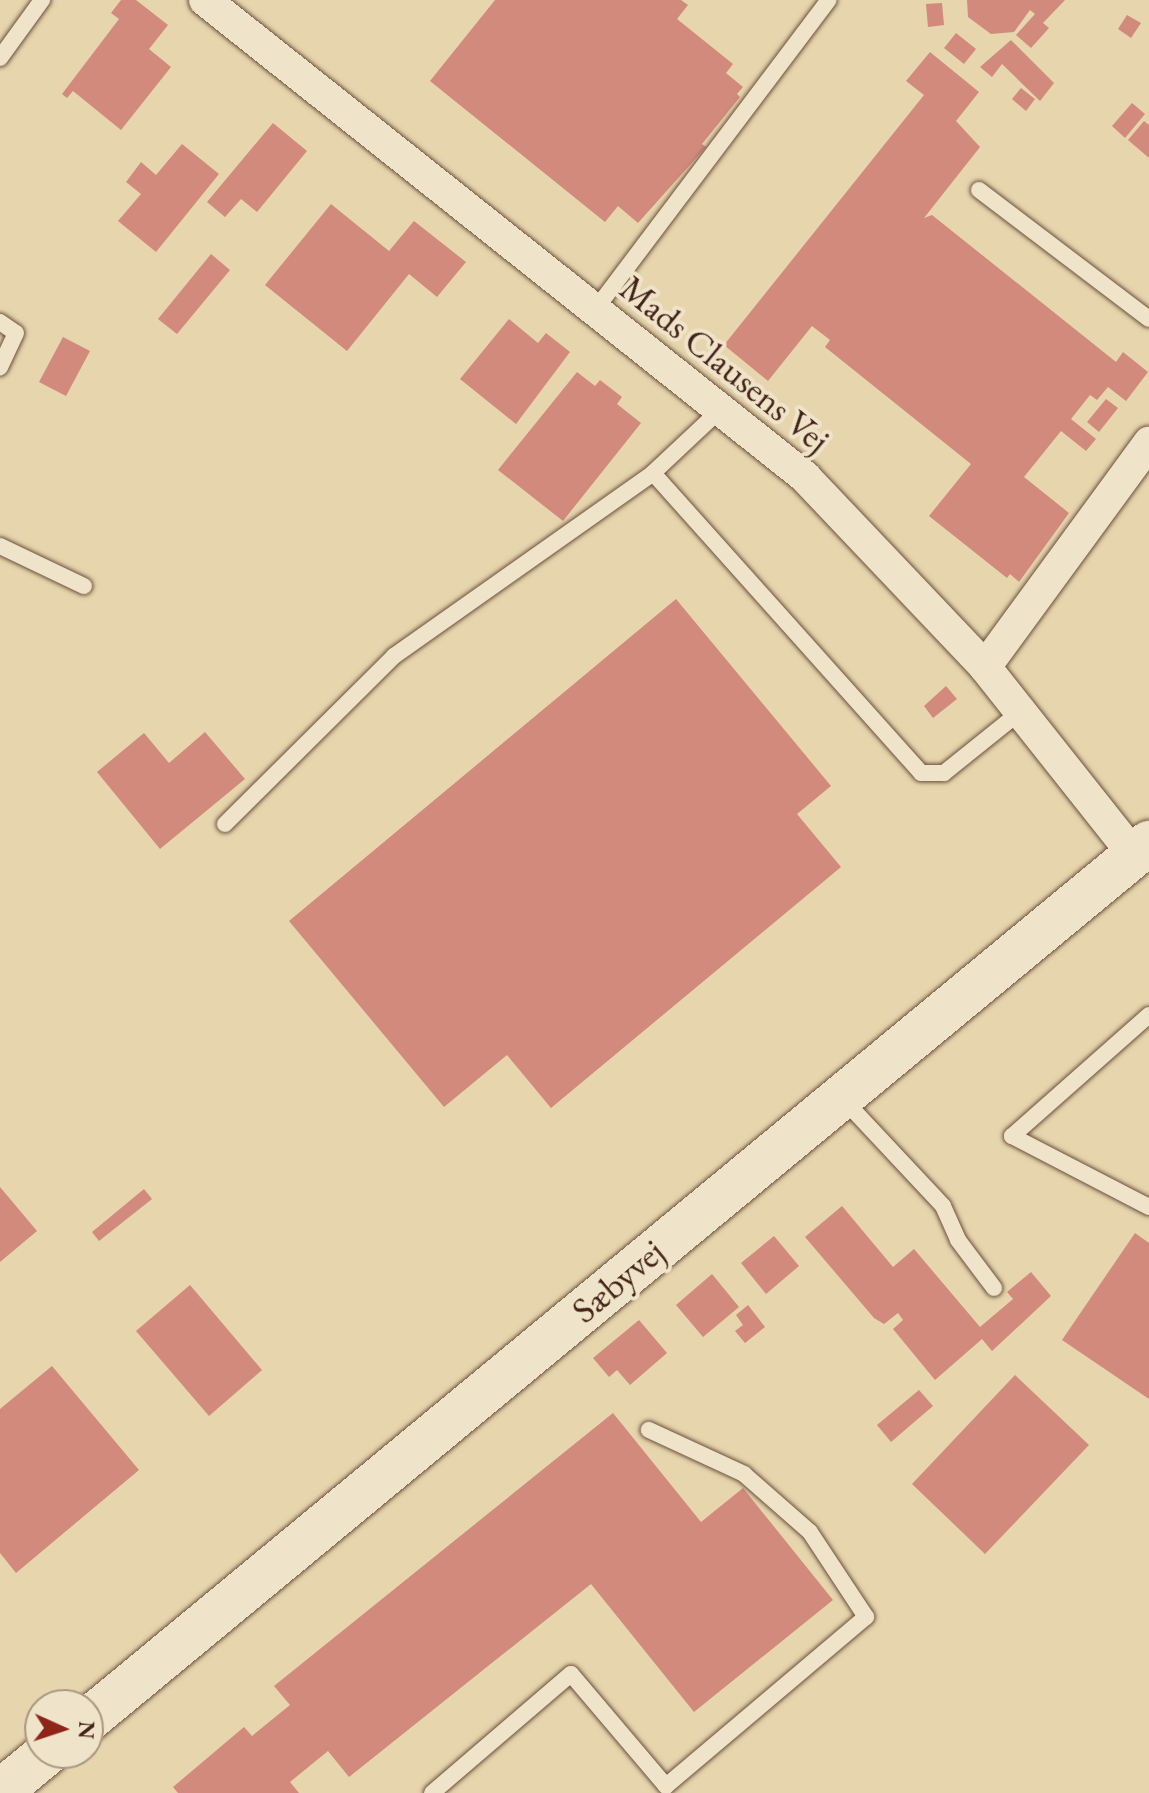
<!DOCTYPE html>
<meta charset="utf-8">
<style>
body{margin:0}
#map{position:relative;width:1149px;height:1793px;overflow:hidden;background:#e6d5ad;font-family:"EB Garamond",serif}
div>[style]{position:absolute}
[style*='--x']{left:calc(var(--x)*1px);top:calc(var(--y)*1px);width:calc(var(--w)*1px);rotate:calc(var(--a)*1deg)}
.building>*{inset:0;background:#d28a7d}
.roads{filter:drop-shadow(0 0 2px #6c503c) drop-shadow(0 0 2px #6c503c)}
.lane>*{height:16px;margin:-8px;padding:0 8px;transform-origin:8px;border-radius:8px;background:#efe4ca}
.street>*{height:32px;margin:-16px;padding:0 16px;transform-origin:16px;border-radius:16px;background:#efe4ca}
.secondary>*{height:44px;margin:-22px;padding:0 22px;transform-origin:22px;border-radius:22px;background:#efe4ca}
span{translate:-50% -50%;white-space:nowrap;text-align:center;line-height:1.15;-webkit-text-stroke:8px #efe4ca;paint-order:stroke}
.street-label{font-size:36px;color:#432317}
.north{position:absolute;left:24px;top:1689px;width:80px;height:80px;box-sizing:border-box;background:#efe4ca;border:2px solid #aa9782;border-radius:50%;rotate:93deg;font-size:22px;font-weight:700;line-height:32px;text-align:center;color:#432317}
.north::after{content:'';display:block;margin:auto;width:28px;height:36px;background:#8f2418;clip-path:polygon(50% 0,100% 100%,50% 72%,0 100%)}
</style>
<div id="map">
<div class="building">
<div style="clip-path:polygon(121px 0,136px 0,168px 25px,149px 49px,171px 67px,121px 130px,73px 91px,67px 98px,62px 94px,119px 19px,111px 13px)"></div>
<div style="clip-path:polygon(495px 0,681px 0,688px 5px,677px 19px,733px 64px,726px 73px,743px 87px,737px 94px,740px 97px,702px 144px,706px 147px,638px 223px,618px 206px,605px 222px,430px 81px)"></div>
<div style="clip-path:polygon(967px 0,1065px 0,1043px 23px,1049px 28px,1031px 48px,1016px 35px,1035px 14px,1030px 10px,1014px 32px,991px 34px,968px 17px)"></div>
<div style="clip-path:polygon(942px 3px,944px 25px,928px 27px,926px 4px)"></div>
<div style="clip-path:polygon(1127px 15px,1141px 23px,1131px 38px,1118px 29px)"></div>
<div style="clip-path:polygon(956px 33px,976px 49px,964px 64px,944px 48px)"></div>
<div style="clip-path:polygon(1011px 40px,1054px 83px,1040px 101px,1002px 64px,992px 77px,980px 67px)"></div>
<div style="clip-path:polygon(930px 52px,979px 92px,956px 121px,980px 147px,924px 218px,932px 215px,1116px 362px,1123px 352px,1148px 372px,1126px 401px,1108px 387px,1097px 400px,1090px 395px,1071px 419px,1096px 439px,1086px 451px,1061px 431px,1024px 477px,1069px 513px,1019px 582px,1010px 574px,1007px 578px,929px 516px,971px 464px,825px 347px,830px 340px,812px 326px,768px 381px,724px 345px,924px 95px,906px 81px)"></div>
<div style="clip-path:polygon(1021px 88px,1035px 99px,1026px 111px,1012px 99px)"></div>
<div style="clip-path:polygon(1132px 103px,1145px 114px,1125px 138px,1112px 126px)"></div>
<div style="clip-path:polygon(1144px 121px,1149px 125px,1149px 158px,1128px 140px)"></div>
<div style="clip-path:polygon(273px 123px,307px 151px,257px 212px,241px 199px,225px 217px,207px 202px)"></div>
<div style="clip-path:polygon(182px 144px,219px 174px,156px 252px,118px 221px,141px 194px,126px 182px,141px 162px,156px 175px)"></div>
<div style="clip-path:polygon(331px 204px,389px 251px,414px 221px,466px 262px,437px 297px,409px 274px,347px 351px,265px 285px)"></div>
<div style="clip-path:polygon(211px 254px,230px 270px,177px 334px,158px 319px)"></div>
<div style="clip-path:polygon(509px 319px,538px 343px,546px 333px,570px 352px,516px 424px,460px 379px)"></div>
<div style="clip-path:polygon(63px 337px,90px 351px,66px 396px,39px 382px)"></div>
<div style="clip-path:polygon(577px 372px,595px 386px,600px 380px,622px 397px,617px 404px,641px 423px,563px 521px,498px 470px)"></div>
<div style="clip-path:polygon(1106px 399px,1118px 408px,1099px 432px,1087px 422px)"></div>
<div style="clip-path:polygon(676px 599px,831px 786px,797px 814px,841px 867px,551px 1108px,507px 1055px,444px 1107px,289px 921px)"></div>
<div style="clip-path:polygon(946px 686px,957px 699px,933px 718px,924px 706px)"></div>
<div style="clip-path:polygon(205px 732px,245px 779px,160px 849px,97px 772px,144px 733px,169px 763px)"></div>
<div style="clip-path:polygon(0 1187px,37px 1231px,0 1262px)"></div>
<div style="clip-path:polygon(144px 1189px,152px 1199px,99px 1241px,92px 1232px)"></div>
<div style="clip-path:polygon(842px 1206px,893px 1267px,914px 1249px,980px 1327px,1013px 1299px,1007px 1292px,1031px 1272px,1051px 1296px,992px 1351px,982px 1339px,935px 1380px,893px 1329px,903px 1320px,898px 1313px,884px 1324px,874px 1318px,805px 1237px)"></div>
<div style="clip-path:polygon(1135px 1233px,1149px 1243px,1149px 1399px,1062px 1340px)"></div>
<div style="clip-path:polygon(774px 1236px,799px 1266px,766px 1294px,741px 1263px)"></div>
<div style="clip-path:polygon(712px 1274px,739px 1307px,703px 1337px,676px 1305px)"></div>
<div style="clip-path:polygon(190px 1285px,262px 1370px,209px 1416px,136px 1331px)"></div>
<div style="clip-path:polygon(748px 1305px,765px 1327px,745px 1343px,735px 1331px,743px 1325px,736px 1315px)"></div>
<div style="clip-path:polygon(639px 1320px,667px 1353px,630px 1385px,617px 1370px,609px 1377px,593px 1358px)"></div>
<div style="clip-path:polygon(52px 1366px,139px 1470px,16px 1573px,0 1553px,0 1409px)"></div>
<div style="clip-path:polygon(1015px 1375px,1089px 1445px,985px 1554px,912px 1484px)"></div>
<div style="clip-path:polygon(919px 1390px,933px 1406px,891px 1442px,877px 1425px)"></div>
<div style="clip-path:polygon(613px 1413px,701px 1522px,743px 1488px,833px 1600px,694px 1712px,591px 1584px,349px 1777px,328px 1751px,290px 1782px,299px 1793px,178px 1793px,173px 1787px,244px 1727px,252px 1736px,290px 1705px,274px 1686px)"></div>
</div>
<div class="roads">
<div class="lane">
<div style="--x:0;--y:58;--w:72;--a:-54.1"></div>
<div style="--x:979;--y:190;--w:213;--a:37.2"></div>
<div style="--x:595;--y:310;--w:388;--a:-53"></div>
<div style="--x:0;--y:322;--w:19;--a:35"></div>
<div style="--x:16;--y:333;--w:38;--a:115"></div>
<div style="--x:720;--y:410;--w:92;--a:136.8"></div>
<div style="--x:653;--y:473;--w:402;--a:48.2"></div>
<div style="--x:921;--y:773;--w:23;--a:0"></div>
<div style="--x:944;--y:773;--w:97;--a:-38.8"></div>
<div style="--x:0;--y:546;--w:93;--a:25.5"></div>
<div style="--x:225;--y:824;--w:238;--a:-44.8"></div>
<div style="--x:394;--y:656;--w:317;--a:-35.2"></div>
<div style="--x:1149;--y:1015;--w:183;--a:138.5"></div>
<div style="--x:1012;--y:1136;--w:154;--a:27.4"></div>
<div style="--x:842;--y:1098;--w:148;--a:46.9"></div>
<div style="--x:943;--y:1206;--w:37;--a:66"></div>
<div style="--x:958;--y:1240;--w:60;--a:53.1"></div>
<div style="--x:432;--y:1793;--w:183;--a:-40.6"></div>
<div style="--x:571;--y:1674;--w:147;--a:49.7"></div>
<div style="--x:666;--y:1786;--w:262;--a:-40.2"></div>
<div style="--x:866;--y:1617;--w:102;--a:-123.4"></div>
<div style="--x:810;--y:1532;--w:88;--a:-138.7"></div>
<div style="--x:744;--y:1474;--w:105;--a:-155.1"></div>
</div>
<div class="street">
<div style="--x:205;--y:0;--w:767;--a:38.48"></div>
<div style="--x:805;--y:477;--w:262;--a:46.5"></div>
<div style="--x:985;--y:667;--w:238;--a:51.6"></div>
<div style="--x:985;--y:667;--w:278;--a:-53.8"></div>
</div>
<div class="secondary">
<div style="--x:88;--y:1720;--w:1377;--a:-39.58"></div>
<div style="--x:0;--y:1792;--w:61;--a:-39.7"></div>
</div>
</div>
<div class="street-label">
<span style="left:725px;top:364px;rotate:39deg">Mads Clausens Vej</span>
<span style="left:618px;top:1281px;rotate:-40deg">Sæbyvej</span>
</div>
<div class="north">N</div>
</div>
